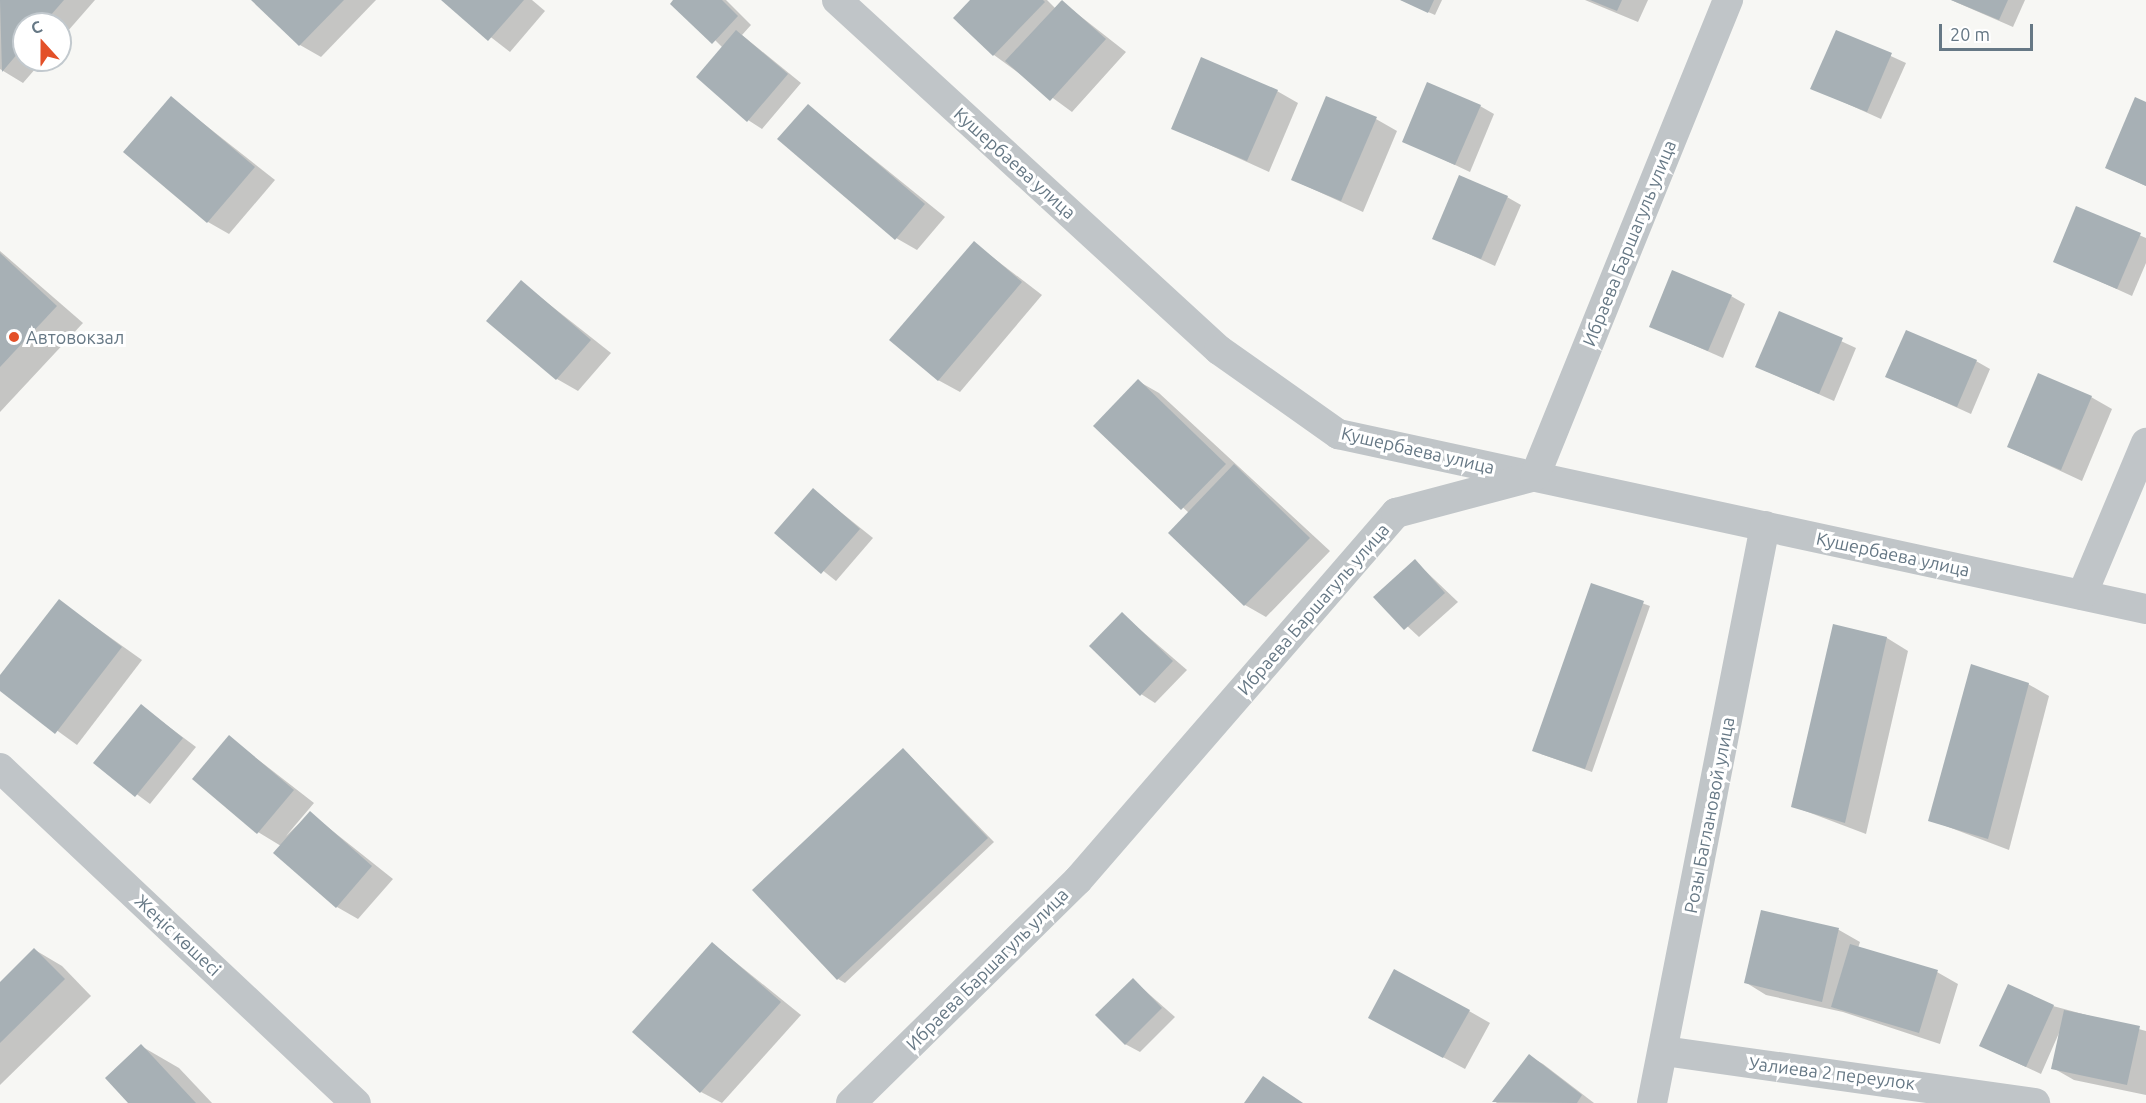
<!DOCTYPE html>
<meta charset="utf-8">
<style>
body{margin:0}
#map{position:relative;width:2146px;height:1103px;overflow:hidden;background:#f7f7f4;font-family:Ubuntu,sans-serif}
div>[style]{position:absolute}
[style*='--x']{left:calc(var(--x)*1px);top:calc(var(--y)*1px);width:calc(var(--w)*1px);rotate:calc(var(--a)*1deg)}
.shadow>*{inset:0;background:#0003}
.building>*{inset:0;background:#a7b0b5}
.minor>*{height:30px;margin:-15px;padding:0 15px;transform-origin:15px;border-radius:15px;background:#c0c5c8}
.dots>*{width:16px;height:16px;translate:-50% -50%;box-sizing:border-box;border:3px solid #fff;border-radius:50%}
span{translate:-50% -50%;white-space:nowrap;text-align:center;line-height:1.15;-webkit-text-stroke:6px #fff;paint-order:stroke}
.street-label{font-size:18px;color:#667885}
.poi-label{font-size:18px;color:#667885}
.left{translate:0 -50%;text-align:left}
.north{position:absolute;left:12px;top:12px;width:60px;height:60px;box-sizing:border-box;background:#fff;border:2px solid #c2c9ce;border-radius:50%;rotate:339deg;font-size:16px;font-weight:700;line-height:24px;text-align:center;color:#667885}
.north::after{content:'';display:block;margin:auto;width:21px;height:27px;background:#e35028;clip-path:polygon(50% 0,100% 100%,50% 72%,0 100%)}
.scale{position:absolute;left:1939px;top:24px;width:94px;height:27px;box-sizing:border-box;border:3px solid #667885;border-top:0;padding-left:8px;font-size:18px;line-height:21px;white-space:nowrap;color:#667885;-webkit-text-stroke:4px #fff;paint-order:stroke}
</style>
<div id="map">
<div class="shadow">
<div style="clip-path:polygon(0 0,95px 0,60px 40px,60px 24px,24px 24px,24px 60px,43px 60px,23px 83px,0 69px)"></div>
<div style="clip-path:polygon(253px 0,376px 0,321px 57px,300px 45px)"></div>
<div style="clip-path:polygon(443px 0,532px 0,545px 11px,510px 52px)"></div>
<div style="clip-path:polygon(675px 0,726px 0,751px 25px,742px 35px,801px 83px,762px 129px,748px 120px,723px 48px)"></div>
<div style="clip-path:polygon(972px 0,1047px 0,1055px 8px,1061px 1px,1126px 52px,1072px 112px,994px 55px)"></div>
<div style="clip-path:polygon(1401px 0,1442px 0,1435px 15px)"></div>
<div style="clip-path:polygon(1585px 0,1648px 0,1638px 22px)"></div>
<div style="clip-path:polygon(1951px 0,2025px 0,2013px 27px)"></div>
<div style="clip-path:polygon(1836px 31px,1906px 63px,1881px 119px,1812px 88px)"></div>
<div style="clip-path:polygon(1277px 91px,1298px 103px,1269px 172px,1172px 128px)"></div>
<div style="clip-path:polygon(171px 98px,275px 180px,229px 234px,208px 222px)"></div>
<div style="clip-path:polygon(2146px 103px,2146px 186px,2107px 168px)"></div>
<div style="clip-path:polygon(808px 106px,945px 217px,917px 250px,896px 238px)"></div>
<div style="clip-path:polygon(1480px 106px,1494px 114px,1470px 172px,1404px 141px)"></div>
<div style="clip-path:polygon(1376px 119px,1397px 131px,1363px 212px,1293px 180px)"></div>
<div style="clip-path:polygon(1507px 197px,1521px 205px,1495px 266px,1434px 238px)"></div>
<div style="clip-path:polygon(2077px 208px,2146px 238px,2146px 263px,2132px 296px,2055px 261px)"></div>
<div style="clip-path:polygon(974px 243px,1042px 295px,960px 392px,938px 380px)"></div>
<div style="clip-path:polygon(0 251px,83px 323px,0 412px)"></div>
<div style="clip-path:polygon(521px 282px,611px 353px,578px 391px,557px 379px)"></div>
<div style="clip-path:polygon(1731px 296px,1745px 304px,1723px 358px,1650px 326px)"></div>
<div style="clip-path:polygon(1780px 313px,1856px 348px,1834px 401px,1757px 367px)"></div>
<div style="clip-path:polygon(1976px 361px,1990px 369px,1971px 414px,1887px 376px)"></div>
<div style="clip-path:polygon(1138px 381px,1159px 393px,1330px 551px,1266px 617px,1245px 605px,1170px 533px,1189px 513px,1095px 426px)"></div>
<div style="clip-path:polygon(2091px 397px,2112px 409px,2082px 481px,2009px 447px)"></div>
<div style="clip-path:polygon(813px 490px,873px 538px,836px 581px,776px 533px)"></div>
<div style="clip-path:polygon(1415px 561px,1458px 602px,1419px 637px,1376px 597px)"></div>
<div style="clip-path:polygon(1592px 585px,1650px 606px,1592px 772px,1541px 754px)"></div>
<div style="clip-path:polygon(59px 601px,142px 660px,77px 745px,0 689px,0 677px)"></div>
<div style="clip-path:polygon(1122px 614px,1187px 670px,1155px 703px,1141px 694px)"></div>
<div style="clip-path:polygon(1834px 626px,1887px 638px,1908px 651px,1866px 834px,1792px 806px)"></div>
<div style="clip-path:polygon(2028px 684px,2049px 696px,2009px 850px,1930px 820px)"></div>
<div style="clip-path:polygon(141px 706px,196px 747px,150px 804px,95px 763px)"></div>
<div style="clip-path:polygon(229px 737px,314px 803px,286px 836px,310px 813px,393px 879px,358px 919px,337px 907px,281px 846px,258px 832px)"></div>
<div style="clip-path:polygon(903px 749px,994px 842px,845px 983px,838px 979px)"></div>
<div style="clip-path:polygon(1763px 912px,1839px 930px,1860px 942px,1858px 948px,1937px 972px,1958px 984px,1940px 1044px,1843px 1012px,1766px 995px,1745px 982px)"></div>
<div style="clip-path:polygon(713px 944px,801px 1015px,722px 1103px,701px 1092px)"></div>
<div style="clip-path:polygon(35px 950px,62px 966px,91px 996px,0 1085px,0 984px)"></div>
<div style="clip-path:polygon(1133px 980px,1175px 1017px,1140px 1052px,1125px 1044px)"></div>
<div style="clip-path:polygon(2053px 1006px,2146px 1031px,2146px 1095px,2074px 1080px,2053px 1068px,2059px 1033px,2041px 1074px,1981px 1046px)"></div>
<div style="clip-path:polygon(1469px 1011px,1490px 1023px,1465px 1069px,1391px 1029px)"></div>
<div style="clip-path:polygon(141px 1046px,179px 1068px,212px 1103px,130px 1103px)"></div>
<div style="clip-path:polygon(1529px 1056px,1543px 1064px,1594px 1103px,1496px 1103px)"></div>
</div>
<div class="building">
<div style="clip-path:polygon(0 0,64px 0,43px 24px,24px 24px,24px 46px,2px 72px)"></div>
<div style="clip-path:polygon(251px 0,344px 0,299px 46px)"></div>
<div style="clip-path:polygon(441px 0,524px 0,488px 41px)"></div>
<div style="clip-path:polygon(673px 0,722px 0,738px 16px,712px 44px,670px 4px)"></div>
<div style="clip-path:polygon(970px 0,1043px 0,1045px 2px,993px 56px,953px 18px)"></div>
<div style="clip-path:polygon(1062px 0,1106px 39px,1050px 101px,1005px 61px)"></div>
<div style="clip-path:polygon(1400px 0,1434px 0,1428px 13px)"></div>
<div style="clip-path:polygon(1590px 0,1622px 0,1617px 11px)"></div>
<div style="clip-path:polygon(1951px 0,2008px 0,1999px 20px)"></div>
<div style="clip-path:polygon(736px 30px,788px 74px,747px 122px,696px 77px)"></div>
<div style="clip-path:polygon(1836px 30px,1892px 53px,1867px 112px,1810px 89px)"></div>
<div style="clip-path:polygon(1201px 57px,1278px 90px,1247px 161px,1171px 129px)"></div>
<div style="clip-path:polygon(1427px 82px,1481px 105px,1455px 165px,1402px 142px)"></div>
<div style="clip-path:polygon(171px 96px,255px 167px,207px 223px,123px 152px)"></div>
<div style="clip-path:polygon(1326px 96px,1377px 117px,1341px 201px,1291px 180px)"></div>
<div style="clip-path:polygon(2135px 97px,2146px 102px,2146px 186px,2105px 168px)"></div>
<div style="clip-path:polygon(808px 104px,925px 204px,895px 240px,777px 139px)"></div>
<div style="clip-path:polygon(1459px 175px,1508px 196px,1481px 259px,1432px 239px)"></div>
<div style="clip-path:polygon(2076px 206px,2141px 233px,2117px 289px,2053px 262px)"></div>
<div style="clip-path:polygon(974px 241px,1022px 282px,938px 381px,889px 340px)"></div>
<div style="clip-path:polygon(0 253px,57px 306px,0 367px)"></div>
<div style="clip-path:polygon(1672px 270px,1732px 295px,1708px 351px,1649px 327px)"></div>
<div style="clip-path:polygon(521px 280px,591px 340px,556px 380px,486px 321px)"></div>
<div style="clip-path:polygon(1779px 311px,1843px 338px,1819px 394px,1755px 367px)"></div>
<div style="clip-path:polygon(1906px 330px,1977px 360px,1957px 407px,1885px 377px)"></div>
<div style="clip-path:polygon(2038px 373px,2092px 396px,2061px 470px,2007px 447px)"></div>
<div style="clip-path:polygon(1138px 379px,1226px 464px,1181px 510px,1093px 426px)"></div>
<div style="clip-path:polygon(1234px 464px,1310px 538px,1244px 606px,1168px 533px)"></div>
<div style="clip-path:polygon(813px 488px,860px 529px,821px 574px,774px 533px)"></div>
<div style="clip-path:polygon(1415px 559px,1445px 593px,1404px 630px,1373px 597px)"></div>
<div style="clip-path:polygon(1591px 583px,1644px 601px,1585px 769px,1532px 751px)"></div>
<div style="clip-path:polygon(59px 599px,122px 647px,55px 734px,0 691px,0 675px)"></div>
<div style="clip-path:polygon(1122px 612px,1173px 661px,1140px 696px,1089px 646px)"></div>
<div style="clip-path:polygon(1833px 624px,1887px 637px,1845px 823px,1791px 807px)"></div>
<div style="clip-path:polygon(1971px 664px,2029px 683px,1988px 839px,1928px 821px)"></div>
<div style="clip-path:polygon(141px 704px,183px 738px,135px 797px,93px 763px)"></div>
<div style="clip-path:polygon(229px 735px,294px 790px,257px 834px,192px 779px)"></div>
<div style="clip-path:polygon(903px 748px,988px 838px,837px 980px,752px 890px)"></div>
<div style="clip-path:polygon(310px 811px,372px 866px,336px 908px,273px 853px)"></div>
<div style="clip-path:polygon(1761px 910px,1839px 928px,1822px 1002px,1744px 983px)"></div>
<div style="clip-path:polygon(712px 942px,781px 1002px,700px 1093px,632px 1032px)"></div>
<div style="clip-path:polygon(1850px 944px,1938px 970px,1919px 1033px,1831px 1007px)"></div>
<div style="clip-path:polygon(34px 948px,65px 979px,0 1043px,0 982px)"></div>
<div style="clip-path:polygon(1394px 969px,1470px 1010px,1443px 1058px,1368px 1018px)"></div>
<div style="clip-path:polygon(1133px 978px,1162px 1008px,1125px 1045px,1095px 1015px)"></div>
<div style="clip-path:polygon(2008px 984px,2054px 1005px,2026px 1067px,1979px 1046px)"></div>
<div style="clip-path:polygon(2064px 1010px,2140px 1026px,2127px 1085px,2051px 1069px)"></div>
<div style="clip-path:polygon(141px 1044px,196px 1103px,128px 1103px,105px 1078px)"></div>
<div style="clip-path:polygon(1529px 1054px,1582px 1095px,1577px 1103px,1492px 1102px)"></div>
<div style="clip-path:polygon(1263px 1076px,1303px 1103px,1244px 1103px)"></div>
</div>
<div class="minor">
<div style="--x:837;--y:0;--w:518;--a:42.5"></div>
<div style="--x:1219;--y:350;--w:146;--a:35.2"></div>
<div style="--x:1338;--y:434;--w:827;--a:12.22"></div>
<div style="--x:2082;--y:595;--w:165;--a:-67.2"></div>
<div style="--x:0;--y:768;--w:489;--a:43.3"></div>
<div style="--x:1664;--y:1051;--w:375;--a:8"></div>
<div style="--x:851;--y:1103;--w:318;--a:-44.5"></div>
<div style="--x:1078;--y:880;--w:486;--a:-49.1"></div>
<div style="--x:1396;--y:513;--w:144;--a:-14.9"></div>
<div style="--x:1535;--y:476;--w:514;--a:-67.93"></div>
<div style="--x:1652;--y:1103;--w:588;--a:-78.92"></div>
</div>
<div class="dots">
<div style="left:14px;top:337px;background:#e35028"></div>
</div>
<div class="street-label">
<span style="left:1015px;top:163px;rotate:42deg">Кушербаева улица</span>
<span style="left:1629px;top:243px;rotate:-68deg">Ибраева Баршагуль улица</span>
<span style="left:1418px;top:450px;rotate:13deg">Кушербаева улица</span>
<span style="left:1893px;top:554px;rotate:12deg">Кушербаева улица</span>
<span style="left:1313px;top:609px;rotate:-49deg">Ибраева Баршагуль улица</span>
<span style="left:1709px;top:815px;rotate:-79deg">Розы Баглановой улица</span>
<span style="left:178px;top:935px;rotate:43deg">Жеңіс көшесі</span>
<span style="left:987px;top:969px;rotate:-45deg">Ибраева Баршагуль улица</span>
<span style="left:1832px;top:1073px;rotate:7deg">Уалиева 2 переулок</span>
</div>
<div class="poi-label">
<span class="left" style="left:26px;top:337px">Автовокзал</span>
</div>
<div class="north">С</div>
<div class="scale">20 m</div>
</div>
